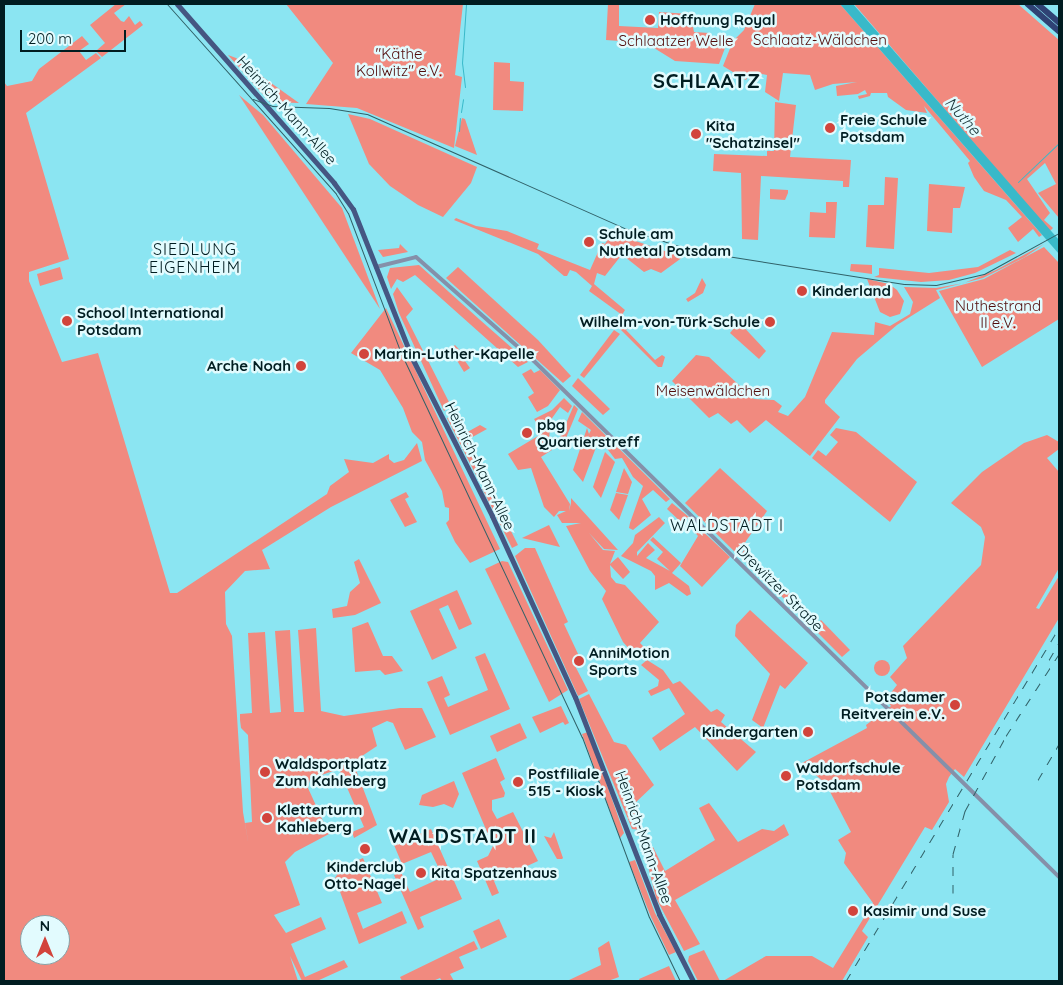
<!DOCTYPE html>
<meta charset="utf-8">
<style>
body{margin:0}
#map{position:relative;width:1063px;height:985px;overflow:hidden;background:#8be5f2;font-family:Quicksand,sans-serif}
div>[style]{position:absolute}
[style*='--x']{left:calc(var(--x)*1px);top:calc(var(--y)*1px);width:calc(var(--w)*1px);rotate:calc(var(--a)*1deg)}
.green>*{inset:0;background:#f18a7f}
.round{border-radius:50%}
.water>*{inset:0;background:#39b9c9}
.stream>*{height:1px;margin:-0.5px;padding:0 0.5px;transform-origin:0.5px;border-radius:0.5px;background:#39b9c9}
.minor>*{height:4px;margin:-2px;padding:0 2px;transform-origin:2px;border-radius:2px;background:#8590a9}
.major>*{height:5px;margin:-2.5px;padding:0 2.5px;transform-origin:2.5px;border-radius:2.5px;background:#455682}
.highway>*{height:5.5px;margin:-2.75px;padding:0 2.75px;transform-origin:2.75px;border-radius:2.75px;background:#2f4274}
.tram>*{height:1px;margin:-0.5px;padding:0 0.5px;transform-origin:0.5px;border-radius:0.5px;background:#306168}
.rail>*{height:1px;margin-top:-0.5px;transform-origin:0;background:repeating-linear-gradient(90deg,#306168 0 9px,transparent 0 18px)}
.dots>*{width:14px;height:14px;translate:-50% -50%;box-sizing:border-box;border:2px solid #e2fbfe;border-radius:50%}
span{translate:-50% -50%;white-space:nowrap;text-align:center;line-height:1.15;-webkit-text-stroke:5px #e2fbfe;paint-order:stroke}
.poi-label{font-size:15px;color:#011d21;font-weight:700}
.left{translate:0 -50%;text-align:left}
.right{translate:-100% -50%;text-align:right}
.park-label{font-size:15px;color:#520d0c}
.street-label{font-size:15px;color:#011d21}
.water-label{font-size:16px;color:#203b3f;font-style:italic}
.neighbourhood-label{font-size:16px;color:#011d21;letter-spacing:1px}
.district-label{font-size:20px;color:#011d21;font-weight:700;letter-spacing:1px}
.frame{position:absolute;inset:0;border:5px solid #011d21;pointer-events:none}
.north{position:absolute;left:20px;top:915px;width:50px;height:50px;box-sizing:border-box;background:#e2fbfe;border:1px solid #88a2a6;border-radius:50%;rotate:0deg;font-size:14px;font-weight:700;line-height:20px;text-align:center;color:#011d21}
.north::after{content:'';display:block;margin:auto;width:18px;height:22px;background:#d2443c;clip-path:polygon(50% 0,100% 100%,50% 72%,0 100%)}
.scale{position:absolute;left:20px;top:30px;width:106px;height:22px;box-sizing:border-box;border:2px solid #011d21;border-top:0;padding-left:6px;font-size:15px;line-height:18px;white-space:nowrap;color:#011d21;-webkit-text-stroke:4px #e2fbfe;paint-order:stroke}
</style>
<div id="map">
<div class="green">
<div style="clip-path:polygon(116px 4px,126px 4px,114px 13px,121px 21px,124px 22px,129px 16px,135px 25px,140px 21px,143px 25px,102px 57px,96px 51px,105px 43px,90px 25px)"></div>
<div style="clip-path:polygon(286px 4px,463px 4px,455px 75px,462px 77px,454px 148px,357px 108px,306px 104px,333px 63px)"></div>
<div style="clip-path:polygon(608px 4px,619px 4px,619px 26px,658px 28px,659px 12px,690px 14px,686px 26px,693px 27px,694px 32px,709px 33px,715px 39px,722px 33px,728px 40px,719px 64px,675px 61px,646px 43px,606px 40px)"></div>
<div style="clip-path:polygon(755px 4px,840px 4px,1042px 235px,1039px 237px,1033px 229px,1018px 242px,1008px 228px,1022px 217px,1006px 200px,984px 191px,974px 177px,968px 163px,970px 161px,924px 106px,927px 113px,906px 110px,888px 97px,887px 93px,871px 93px,870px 96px,859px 99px,858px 96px,867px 94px,865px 90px,858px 94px,837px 96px,836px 86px,857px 82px,833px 84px,815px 90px,810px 75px,783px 73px,779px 101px,765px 92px,767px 75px,751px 72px,746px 80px,723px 66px,733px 41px,744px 30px)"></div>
<div style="clip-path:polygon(854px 4px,1018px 4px,1059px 40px,1059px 218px,1038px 193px,1056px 184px,1045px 163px,1027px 179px,1050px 213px,1044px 220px,1053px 228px,1050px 231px)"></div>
<div style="clip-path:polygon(evenodd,82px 36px,89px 44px,79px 51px,86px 60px,96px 53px,101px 58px,26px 113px,69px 259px,29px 272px,29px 281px,62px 362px,98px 353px,170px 593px,177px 593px,327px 494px,330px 486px,349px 472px,344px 459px,373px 463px,389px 454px,389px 459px,394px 463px,404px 460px,417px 443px,422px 461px,331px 507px,262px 550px,270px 569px,245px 571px,225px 592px,226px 624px,232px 636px,243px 812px,249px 847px,245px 823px,252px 822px,248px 735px,241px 728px,240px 720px,240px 714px,252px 713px,248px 633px,265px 632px,270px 713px,281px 712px,275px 631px,290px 630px,294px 712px,304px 712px,298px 630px,316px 628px,321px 711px,344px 716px,400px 708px,422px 708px,436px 737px,405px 750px,393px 723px,387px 721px,372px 728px,377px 746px,353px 762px,377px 825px,354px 838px,352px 832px,364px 827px,339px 769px,310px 779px,308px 788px,329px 834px,295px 852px,285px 862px,300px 905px,274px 915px,286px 933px,321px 917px,326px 929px,291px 944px,305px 977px,344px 960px,348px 967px,317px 981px,302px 981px,290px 956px,298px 981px,4px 981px,4px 82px,7px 86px,32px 81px,39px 69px,82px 36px,30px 925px,60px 925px,60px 955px,30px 955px,30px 925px)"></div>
<div style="clip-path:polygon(228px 55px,236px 58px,299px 103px,270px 102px)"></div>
<div style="clip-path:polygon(494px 62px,510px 63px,510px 81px,524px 82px,523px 111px,493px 110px)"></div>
<div style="clip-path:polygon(239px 95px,263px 115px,342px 208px,380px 309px)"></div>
<div style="clip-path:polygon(775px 102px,796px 105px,790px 157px,851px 160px,849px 187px,843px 187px,843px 181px,761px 176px,758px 240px,742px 239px,741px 173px,713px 171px,714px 154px,767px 156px,767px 151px,774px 151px)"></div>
<div style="clip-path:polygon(348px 114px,370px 119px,477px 167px,471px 183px,443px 217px,418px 205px,390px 186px,369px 164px)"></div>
<div style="clip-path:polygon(462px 118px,465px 119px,477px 155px,455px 146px)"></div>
<div style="clip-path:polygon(885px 177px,898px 178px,894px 249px,866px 247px,868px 205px,884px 205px)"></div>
<div style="clip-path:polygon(929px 184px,965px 187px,960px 208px,953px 208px,952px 233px,927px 231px)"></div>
<div style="clip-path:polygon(770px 189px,788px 190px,788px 193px,785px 200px,770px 199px)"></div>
<div style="clip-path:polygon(826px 202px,837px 202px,835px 238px,809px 237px,810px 212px,826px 213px)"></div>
<div style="clip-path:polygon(456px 218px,476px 226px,507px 231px,539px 244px,537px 249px,590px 270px,602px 243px,605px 244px,612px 233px,668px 252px,670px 249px,687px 254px,661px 273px,651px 269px,644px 272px,625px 257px,620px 257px,605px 276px,597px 273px,594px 284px,625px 310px,622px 315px,589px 291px,592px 286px,576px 272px,570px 270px,567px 276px,564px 276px,538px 254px,454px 220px)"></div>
<div style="clip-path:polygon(400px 244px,408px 252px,383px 257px,378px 250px,399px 248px)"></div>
<div style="clip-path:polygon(1044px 244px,1025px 257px,983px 278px,936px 290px,940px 298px,897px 325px,857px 359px,825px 400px,825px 403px,840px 417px,810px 456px,766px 420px,750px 433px,737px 420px,731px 424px,718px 413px,709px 418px,672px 381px,696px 355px,709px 357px,754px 399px,774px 400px,782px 406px,778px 412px,788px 416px,805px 397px,832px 332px,874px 335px,875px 322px,890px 326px,910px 314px,913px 302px,904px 287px,936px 288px,964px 283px,996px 270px)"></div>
<div style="clip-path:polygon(1044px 247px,1059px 263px,1059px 319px,982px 367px,939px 291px,984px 279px)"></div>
<div style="clip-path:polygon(1010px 250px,1016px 253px,975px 273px,949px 280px,921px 282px,874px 277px,879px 275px,879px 268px,929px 273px,978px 267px)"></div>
<div style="clip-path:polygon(851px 264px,872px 265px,872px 274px,850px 271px)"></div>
<div style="clip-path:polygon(419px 265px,479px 319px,528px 362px,518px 367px,415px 275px,403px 282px,397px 279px,391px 289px,387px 277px,390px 268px)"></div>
<div style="clip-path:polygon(60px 267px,63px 279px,40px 286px,37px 274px)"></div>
<div style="clip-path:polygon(458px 267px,538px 340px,571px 376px,563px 383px,446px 278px)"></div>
<div style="clip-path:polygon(702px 278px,706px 285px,703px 293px,688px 302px,686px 299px,695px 293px)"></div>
<div style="clip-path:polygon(867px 279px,889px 284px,897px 290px,904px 301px,900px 314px,890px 317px,880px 312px)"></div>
<div style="clip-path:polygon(397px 287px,413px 309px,406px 317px,451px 406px,444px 411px,399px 313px,393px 294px)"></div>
<div style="clip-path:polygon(386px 308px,500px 549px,470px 563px,455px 542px,446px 523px,449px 520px,449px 508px,445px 507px,442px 491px,425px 460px,422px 442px,412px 432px,403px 408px,380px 370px,351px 353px)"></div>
<div style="clip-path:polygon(627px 320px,632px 324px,626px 330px,655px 360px,662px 355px,665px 357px,662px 367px,658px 367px,619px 328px,622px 321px)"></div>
<div style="clip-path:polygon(739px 322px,766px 351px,759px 359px,730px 333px)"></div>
<div style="clip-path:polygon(614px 330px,620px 334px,584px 378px,580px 375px)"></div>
<div style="clip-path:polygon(455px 345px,468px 359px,465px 361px,470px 368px,464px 372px,450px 349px)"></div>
<div style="clip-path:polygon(531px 369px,534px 373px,540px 370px,560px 390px,548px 406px,537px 412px,528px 397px,534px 393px,522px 374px)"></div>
<div style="clip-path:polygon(578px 378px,610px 409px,603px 415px,572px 386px)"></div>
<div style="clip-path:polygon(564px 398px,572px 406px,568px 413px,560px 407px,550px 421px,549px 447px,552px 450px,541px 457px,570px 504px,569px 511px,571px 503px,571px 498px,618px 550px,604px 549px,589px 533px,603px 550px,615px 551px,610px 564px,618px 557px,630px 572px,623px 579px,610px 565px,611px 577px,616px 583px,625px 585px,659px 622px,640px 643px,648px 651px,639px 660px,623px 642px,602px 599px,606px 591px,590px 571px,566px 526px,581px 523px,562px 523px,557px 515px,566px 511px,559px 511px,554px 517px,544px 507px,531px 468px,518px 470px,508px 454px,543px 433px,534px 419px,552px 410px)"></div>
<div style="clip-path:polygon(574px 405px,578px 409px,564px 443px,555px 449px)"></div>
<div style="clip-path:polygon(582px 412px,670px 499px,666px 502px,653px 490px,642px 499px,651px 515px,633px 530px,629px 528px,630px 523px,643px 486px,633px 477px,622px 458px,615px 459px,602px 442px,590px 440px,588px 435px,589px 441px,598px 442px,583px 482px,573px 470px,587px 428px,589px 434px,591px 430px,578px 421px)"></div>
<div style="clip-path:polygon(452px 416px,462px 435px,480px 425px,487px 429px,467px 440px,484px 478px,479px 481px,447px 418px)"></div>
<div style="clip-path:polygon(836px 428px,856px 432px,917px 482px,890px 522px,812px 458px,818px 450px,826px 456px,838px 442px,830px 435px)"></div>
<div style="clip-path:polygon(1047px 435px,1059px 442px,1059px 449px,1047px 458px,1059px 472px,1059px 568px,1036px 608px,1039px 609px,1059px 576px,1059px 618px,964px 777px,955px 769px,949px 777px,946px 784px,949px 802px,932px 830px,925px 827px,862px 931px,868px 937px,842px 981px,723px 981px,766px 956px,812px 956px,833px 968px,873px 903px,844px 863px,846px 853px,838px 840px,851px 832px,826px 784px,802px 763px,867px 728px,866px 725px,891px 706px,886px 699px,897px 685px,890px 677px,907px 658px,903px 646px,981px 565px,985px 537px,981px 527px,951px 503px,982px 472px,1024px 443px)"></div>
<div style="clip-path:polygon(605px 452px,615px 462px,601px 498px,593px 487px)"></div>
<div style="clip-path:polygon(624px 468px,632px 482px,628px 494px,616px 492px)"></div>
<div style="clip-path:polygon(720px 468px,767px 511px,737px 554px,685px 503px)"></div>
<div style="clip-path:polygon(488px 485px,518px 545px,512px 548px,482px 488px)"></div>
<div style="clip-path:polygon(406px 492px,409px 497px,405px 499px,417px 522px,405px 527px,390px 500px)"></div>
<div style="clip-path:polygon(616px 493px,628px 495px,619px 520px,610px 510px)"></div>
<div style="clip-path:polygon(672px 503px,689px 517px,682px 523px,667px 509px)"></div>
<div style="clip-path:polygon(659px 517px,665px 523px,637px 552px,637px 556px,648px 543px,655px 550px,646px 558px,670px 571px,657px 559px,663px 552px,650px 540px,653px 537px,681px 563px,672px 573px,689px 586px,691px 594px,687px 596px,669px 583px,655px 590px,655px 576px,651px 571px,621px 556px,633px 543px,635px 535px)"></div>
<div style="clip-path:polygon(694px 523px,730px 557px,702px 587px,680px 566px,698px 536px,690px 527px)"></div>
<div style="clip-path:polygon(549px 525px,560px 547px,522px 538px)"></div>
<div style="clip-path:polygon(525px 548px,535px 548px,568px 622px,564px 624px,579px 656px,572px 660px,588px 691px,578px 696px,515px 556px)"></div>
<div style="clip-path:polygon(744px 550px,816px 618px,810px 624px,740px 556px)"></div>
<div style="clip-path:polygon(359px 559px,381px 603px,355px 615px,333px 618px,332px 609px,347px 606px,350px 592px,360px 583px,354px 562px)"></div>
<div style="clip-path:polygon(502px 561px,508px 562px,568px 690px,549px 702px,485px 569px)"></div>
<div style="clip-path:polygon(457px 590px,472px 624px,459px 630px,448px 605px,439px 609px,457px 648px,432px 660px,410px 611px)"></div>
<div style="clip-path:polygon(750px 610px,808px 663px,785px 689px,780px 685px,763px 728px,752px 720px,770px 674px,735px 636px,736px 625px)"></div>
<div style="clip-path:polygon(821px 620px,850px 650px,842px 657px,813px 628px)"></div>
<div style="clip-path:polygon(368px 622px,383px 656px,392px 656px,403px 671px,385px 675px,380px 670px,355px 672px,352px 628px)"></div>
<div style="clip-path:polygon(485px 653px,510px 709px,450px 735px,427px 682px,442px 676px,450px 695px,444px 698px,448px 707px,488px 690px,475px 657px)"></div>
<div class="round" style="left:874px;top:660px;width:16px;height:16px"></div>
<div style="clip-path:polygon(647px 660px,663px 670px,673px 684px,680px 681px,711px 712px,717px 709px,725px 715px,721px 722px,756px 752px,737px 771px,695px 727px,660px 751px,652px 738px,685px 714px,669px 688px,651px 696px,648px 691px,658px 686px,659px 680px,641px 665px)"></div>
<div style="clip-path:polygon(589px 694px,614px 742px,626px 745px,654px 785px,634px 804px,643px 830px,632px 829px,579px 699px)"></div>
<div style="clip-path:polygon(561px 706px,569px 723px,565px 725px,563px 722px,540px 733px,532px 717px)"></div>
<div style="clip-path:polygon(520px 723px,527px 738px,497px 752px,490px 736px)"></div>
<div style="clip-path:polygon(588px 732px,624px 833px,620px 838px,582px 734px)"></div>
<div style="clip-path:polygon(496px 758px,505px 779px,500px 782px,505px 793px,504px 797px,492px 800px,492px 810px,497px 819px,513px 812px,538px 861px,494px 881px,499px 893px,492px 896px,477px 861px,488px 856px,493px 846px,462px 773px)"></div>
<div style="clip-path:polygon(454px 781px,459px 794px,453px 808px,444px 804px,433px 807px,419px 805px,422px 795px)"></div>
<div style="clip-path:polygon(709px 803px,738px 842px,762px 829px,774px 831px,784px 824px,789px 835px,675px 900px,700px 944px,684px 951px,656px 898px,644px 850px,653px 847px,665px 871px,715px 840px,699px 808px)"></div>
<div style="clip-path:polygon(431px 829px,462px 899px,420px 917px,424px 927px,418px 930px,394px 875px,401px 872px,410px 892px,443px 877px,431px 852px,402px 864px,394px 845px)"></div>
<div style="clip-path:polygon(554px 832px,563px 858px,562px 859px,557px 859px,544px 836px,551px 838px)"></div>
<div style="clip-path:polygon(363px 858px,382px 903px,357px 913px,363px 929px,402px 911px,407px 923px,359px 944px,335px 878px,342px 867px)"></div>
<div style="clip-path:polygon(635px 860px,655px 913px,676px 952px,669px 955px,651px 917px,629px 862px)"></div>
<div style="clip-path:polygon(499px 919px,507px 937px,481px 949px,473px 931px)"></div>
<div style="clip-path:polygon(474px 941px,478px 949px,459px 957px,464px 968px,450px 974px,454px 981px,442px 981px,440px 978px,433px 981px,402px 981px,400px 977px)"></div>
<div style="clip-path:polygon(609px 941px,619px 977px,608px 981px,567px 981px,601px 965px,598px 948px)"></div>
<div style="clip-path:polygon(704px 950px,720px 981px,698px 981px,688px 961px,689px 956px)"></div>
<div style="clip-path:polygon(669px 966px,676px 981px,640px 981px,639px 979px)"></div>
</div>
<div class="water">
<div style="clip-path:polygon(840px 4px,853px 4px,1059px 240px,1059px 254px)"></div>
</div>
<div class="stream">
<div style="--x:465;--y:87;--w:24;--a:-97"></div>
<div style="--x:462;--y:63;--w:59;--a:-86.1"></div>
<div style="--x:461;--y:112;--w:13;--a:-81"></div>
<div style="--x:459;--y:131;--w:13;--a:-86"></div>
<div style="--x:1018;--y:182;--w:57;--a:-43.6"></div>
</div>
<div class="minor">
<div style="--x:376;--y:267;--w:41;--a:-14"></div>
<div style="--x:416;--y:257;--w:157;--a:41.4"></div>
<div style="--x:534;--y:361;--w:736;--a:44.5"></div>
</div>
<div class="major">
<div style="--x:177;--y:4;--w:238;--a:48.7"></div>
<div style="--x:334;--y:183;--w:32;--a:54"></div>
<div style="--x:353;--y:209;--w:160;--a:68.4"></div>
<div style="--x:412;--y:358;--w:177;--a:63.1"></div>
<div style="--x:492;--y:516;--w:199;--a:65.4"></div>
<div style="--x:575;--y:697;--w:233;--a:68.8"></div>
<div style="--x:659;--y:914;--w:75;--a:63.1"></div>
</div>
<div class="highway">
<div style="--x:1028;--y:4;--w:41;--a:41.1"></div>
<div style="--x:1038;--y:4;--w:28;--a:41"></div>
</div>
<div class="tram">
<div style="--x:167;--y:4;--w:254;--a:48.3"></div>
<div style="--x:336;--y:194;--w:22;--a:58"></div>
<div style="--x:348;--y:213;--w:150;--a:69.3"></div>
<div style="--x:401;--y:353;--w:425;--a:64.8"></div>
<div style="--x:582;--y:737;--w:192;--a:69.6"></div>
<div style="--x:649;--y:917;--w:71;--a:64.2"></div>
<div style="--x:253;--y:99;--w:20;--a:20"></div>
<div style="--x:272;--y:106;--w:57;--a:2"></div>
<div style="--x:329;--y:108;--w:38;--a:9"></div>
<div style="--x:367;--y:114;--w:281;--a:23.9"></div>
<div style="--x:624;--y:228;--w:54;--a:18.4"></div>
<div style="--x:675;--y:245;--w:53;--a:11.9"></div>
<div style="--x:727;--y:256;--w:179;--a:9"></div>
<div style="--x:904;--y:284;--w:32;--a:2"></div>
<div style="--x:936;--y:285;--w:49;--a:-12.9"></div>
<div style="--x:984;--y:274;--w:85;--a:-28.7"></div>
</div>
<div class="rail">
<div style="--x:1049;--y:660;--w:20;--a:-60"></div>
<div style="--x:1038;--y:780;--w:42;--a:-59.7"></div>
<div style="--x:953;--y:893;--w:39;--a:-90"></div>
<div style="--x:953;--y:854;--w:45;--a:-74.4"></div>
<div style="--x:965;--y:811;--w:85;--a:-61.3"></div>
<div style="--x:1006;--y:736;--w:98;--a:-57.1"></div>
<div style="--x:846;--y:981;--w:412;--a:-58.9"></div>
</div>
<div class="dots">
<div style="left:650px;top:20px;background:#d2443c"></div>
<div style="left:830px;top:128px;background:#d2443c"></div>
<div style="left:696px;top:134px;background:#d2443c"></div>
<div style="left:589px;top:242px;background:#d2443c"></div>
<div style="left:802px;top:291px;background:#d2443c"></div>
<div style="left:67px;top:321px;background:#d2443c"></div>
<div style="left:770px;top:322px;background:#d2443c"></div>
<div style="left:364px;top:354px;background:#d2443c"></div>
<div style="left:301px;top:366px;background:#d2443c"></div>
<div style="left:527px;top:433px;background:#d2443c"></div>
<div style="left:579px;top:661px;background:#d2443c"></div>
<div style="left:955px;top:705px;background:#d2443c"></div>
<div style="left:808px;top:732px;background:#d2443c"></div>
<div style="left:265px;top:772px;background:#d2443c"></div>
<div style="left:786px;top:776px;background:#d2443c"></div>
<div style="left:518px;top:782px;background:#d2443c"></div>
<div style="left:267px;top:818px;background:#d2443c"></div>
<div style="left:365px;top:849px;background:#d2443c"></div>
<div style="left:421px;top:873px;background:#d2443c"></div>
<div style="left:853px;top:911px;background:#d2443c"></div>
</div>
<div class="poi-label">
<span class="left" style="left:660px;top:20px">Hoffnung Royal</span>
<span class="left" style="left:840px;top:128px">Freie Schule<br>Potsdam</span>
<span class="left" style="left:706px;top:134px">Kita<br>"Schatzinsel"</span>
<span class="left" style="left:599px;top:242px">Schule am<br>Nuthetal Potsdam</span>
<span class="left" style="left:812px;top:291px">Kinderland</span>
<span class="left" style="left:77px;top:321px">School International<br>Potsdam</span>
<span class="right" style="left:760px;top:322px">Wilhelm-von-Türk-Schule</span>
<span class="left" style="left:374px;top:354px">Martin-Luther-Kapelle</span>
<span class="right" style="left:291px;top:366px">Arche Noah</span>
<span class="left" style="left:537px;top:433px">pbg<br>Quartierstreff</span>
<span class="left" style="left:589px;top:661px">AnniMotion<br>Sports</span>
<span class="right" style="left:945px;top:705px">Potsdamer<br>Reitverein e.V.</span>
<span class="right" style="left:798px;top:732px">Kindergarten</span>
<span class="left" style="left:275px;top:772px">Waldsportplatz<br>Zum Kahleberg</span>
<span class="left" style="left:796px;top:776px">Waldorfschule<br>Potsdam</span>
<span class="left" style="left:528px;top:782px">Postfiliale<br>515 - Kiosk</span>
<span class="left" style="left:277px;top:818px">Kletterturm<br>Kahleberg</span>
<span style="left:365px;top:875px">Kinderclub<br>Otto-Nagel</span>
<span class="left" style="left:431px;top:873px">Kita Spatzenhaus</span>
<span class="left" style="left:863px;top:911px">Kasimir und Suse</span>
</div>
<div class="park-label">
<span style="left:820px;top:40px">Schlaatz-Wäldchen</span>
<span style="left:676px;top:41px">Schlaatzer Welle</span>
<span style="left:399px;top:62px">"Käthe<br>Kollwitz" e.V.</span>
<span style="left:998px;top:314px">Nuthestrand<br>II e.V.</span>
<span style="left:713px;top:391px">Meisenwäldchen</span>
</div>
<div class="street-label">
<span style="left:287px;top:110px;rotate:48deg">Heinrich-Mann-Allee</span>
<span style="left:480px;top:466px;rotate:64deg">Heinrich-Mann-Allee</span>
<span style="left:780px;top:588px;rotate:45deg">Drewitzer Straße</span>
<span style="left:644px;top:837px;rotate:70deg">Heinrich-Mann-Allee</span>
</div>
<div class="water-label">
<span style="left:963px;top:116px;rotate:49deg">Nuthe</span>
</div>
<div class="neighbourhood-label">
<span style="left:195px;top:258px">SIEDLUNG<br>EIGENHEIM</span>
<span style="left:727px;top:525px">WALDSTADT I</span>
</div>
<div class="district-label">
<span style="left:707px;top:80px">SCHLAATZ</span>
<span style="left:463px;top:835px">WALDSTADT II</span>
</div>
<div class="frame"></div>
<div class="north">N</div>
<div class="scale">200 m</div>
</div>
